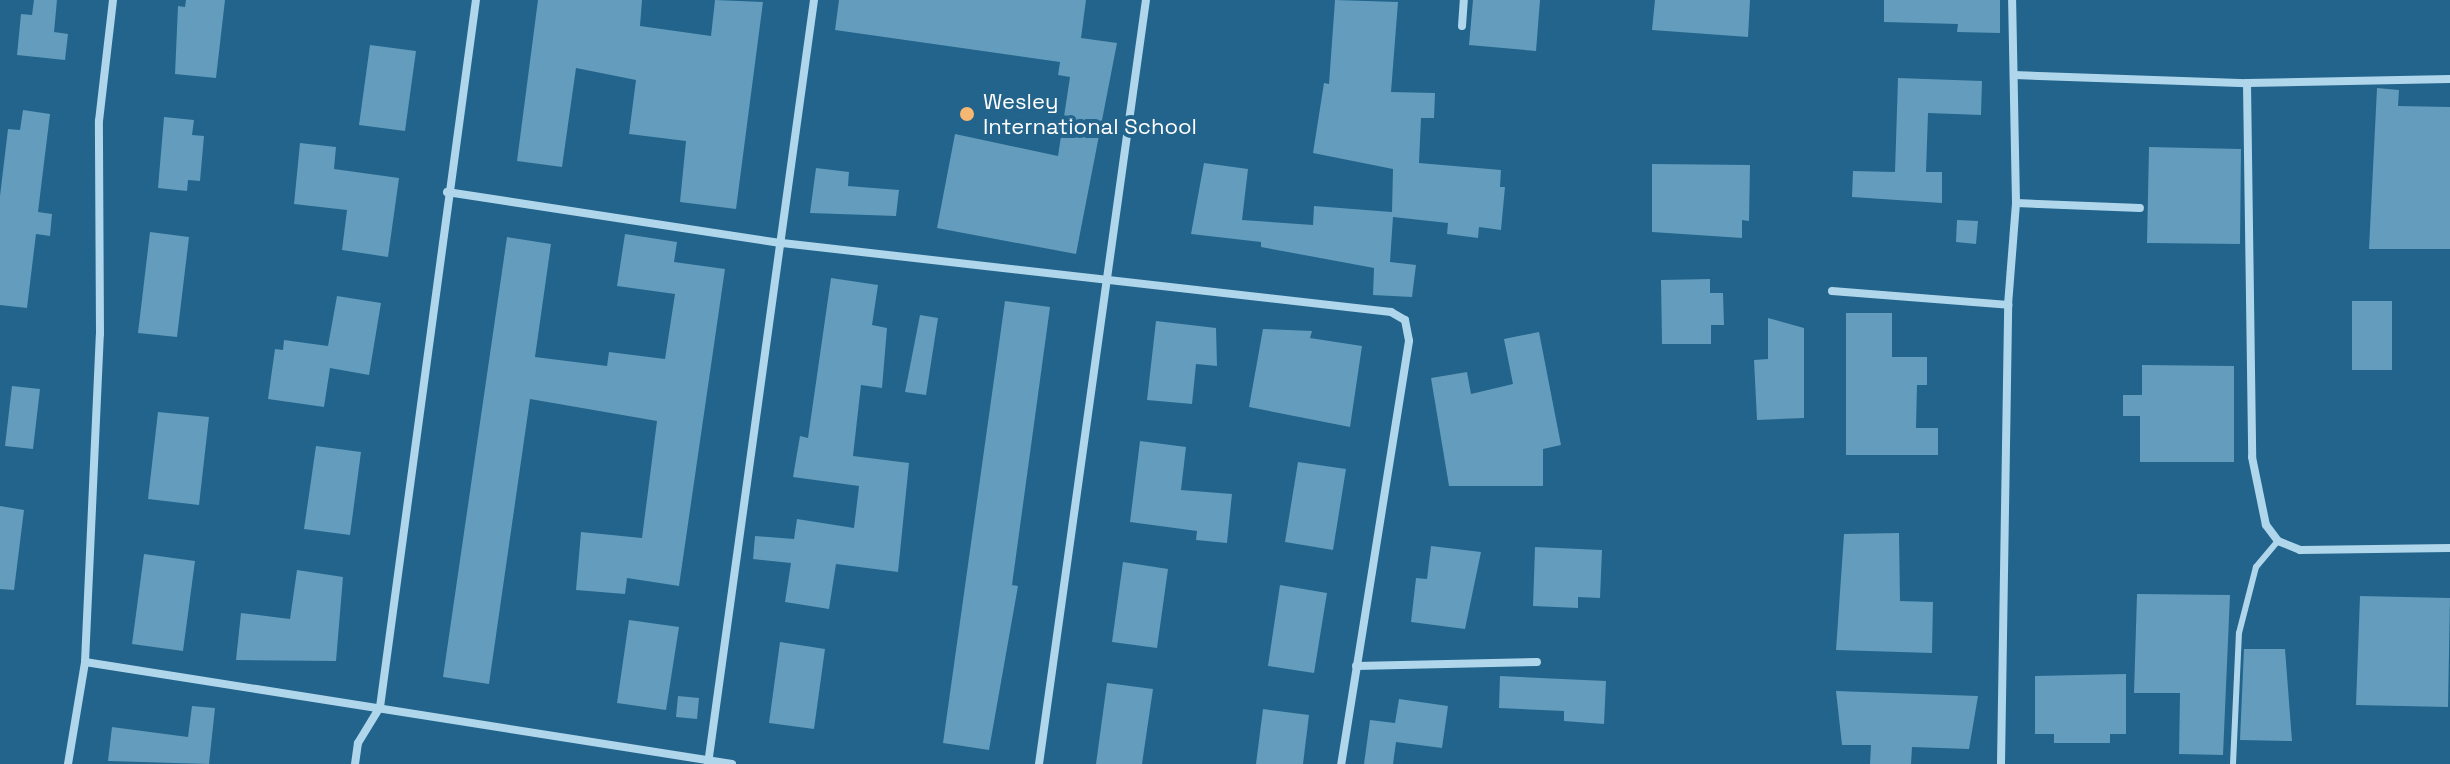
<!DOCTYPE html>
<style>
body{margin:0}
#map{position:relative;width:2450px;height:764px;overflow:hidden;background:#22648b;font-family:"Space Grotesk",sans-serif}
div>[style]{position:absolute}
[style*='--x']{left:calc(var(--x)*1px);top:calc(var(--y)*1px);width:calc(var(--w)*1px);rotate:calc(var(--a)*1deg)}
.building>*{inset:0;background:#639cbd}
.lane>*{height:6px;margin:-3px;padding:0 3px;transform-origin:3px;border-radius:3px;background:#b0d6eb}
.street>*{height:8px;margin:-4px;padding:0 4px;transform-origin:4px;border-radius:4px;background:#b0d6eb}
.dots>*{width:22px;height:22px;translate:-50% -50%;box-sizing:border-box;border:4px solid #22648b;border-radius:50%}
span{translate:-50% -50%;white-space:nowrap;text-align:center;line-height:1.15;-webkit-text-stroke:8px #22648b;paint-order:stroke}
.poi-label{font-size:22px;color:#fff}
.left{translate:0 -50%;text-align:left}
</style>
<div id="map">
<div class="building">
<div style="clip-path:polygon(34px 0,57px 0,54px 32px,68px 34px,65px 60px,17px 55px,21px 14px,32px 15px)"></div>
<div style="clip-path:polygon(186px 0,225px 0,216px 78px,175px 74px,178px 6px,185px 7px)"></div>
<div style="clip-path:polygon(538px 0,642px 0,640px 26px,711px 36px,715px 0,763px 2px,736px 209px,680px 202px,686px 141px,629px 134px,636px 80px,576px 68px,562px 167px,517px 161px)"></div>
<div style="clip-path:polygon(839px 0,1086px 0,1081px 38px,1117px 43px,1076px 254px,937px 228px,955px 134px,1058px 156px,1070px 77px,1058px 75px,1060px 62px,835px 30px)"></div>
<div style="clip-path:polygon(1335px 0,1398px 2px,1391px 92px,1435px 93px,1434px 118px,1421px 118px,1419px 163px,1501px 170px,1500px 187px,1505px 187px,1501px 230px,1479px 227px,1478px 238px,1447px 234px,1448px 223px,1393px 217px,1390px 262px,1416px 265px,1412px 297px,1373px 295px,1374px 268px,1261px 247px,1261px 242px,1191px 234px,1204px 163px,1248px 169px,1242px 220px,1313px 225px,1314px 206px,1392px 212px,1393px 169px,1313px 153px,1324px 83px,1329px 84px)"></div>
<div style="clip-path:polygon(1473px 0,1540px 0,1536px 51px,1469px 45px)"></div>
<div style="clip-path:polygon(1655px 0,1750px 0,1748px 37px,1652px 30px)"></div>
<div style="clip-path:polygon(1884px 0,2000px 0,2000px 33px,1957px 32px,1958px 24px,1884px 22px)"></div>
<div style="clip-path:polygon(370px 45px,416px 51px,405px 131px,359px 125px)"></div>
<div style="clip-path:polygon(1898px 78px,1982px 81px,1981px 115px,1928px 113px,1926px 172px,1942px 172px,1942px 203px,1852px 197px,1853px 171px,1895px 172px)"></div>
<div style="clip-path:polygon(2377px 88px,2399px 90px,2398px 106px,2450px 107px,2450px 249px,2369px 249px)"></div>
<div style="clip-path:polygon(23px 110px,50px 114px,38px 212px,52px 214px,50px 236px,36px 234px,27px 308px,0 305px,0 196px,8px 129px,20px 130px)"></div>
<div style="clip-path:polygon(164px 117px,194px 120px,192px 135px,204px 136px,200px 181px,188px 180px,187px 191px,158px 188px)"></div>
<div style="clip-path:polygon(300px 143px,336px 147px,334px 169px,399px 178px,388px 257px,342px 250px,347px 210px,294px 204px)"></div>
<div style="clip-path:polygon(2149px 147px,2241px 149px,2240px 244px,2147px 243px)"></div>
<div style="clip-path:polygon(1652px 164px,1750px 165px,1749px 221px,1742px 220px,1742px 238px,1652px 232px)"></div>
<div style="clip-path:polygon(816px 168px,849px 172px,848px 186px,899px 190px,896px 216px,810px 213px)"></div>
<div style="clip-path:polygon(1957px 220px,1978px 221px,1976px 244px,1956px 242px)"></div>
<div style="clip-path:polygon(150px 232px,189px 237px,177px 337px,138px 333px)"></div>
<div style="clip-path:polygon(625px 234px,677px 242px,674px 262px,725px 269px,679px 586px,627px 578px,625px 594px,576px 590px,581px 532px,642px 538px,657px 421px,530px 399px,489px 684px,443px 677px,507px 237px,551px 244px,535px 357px,607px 366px,609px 352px,665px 359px,675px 294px,617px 286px)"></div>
<div style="clip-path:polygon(831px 278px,878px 285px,872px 325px,887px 328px,882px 388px,861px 385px,853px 456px,909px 463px,898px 572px,836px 564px,829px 609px,785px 602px,791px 563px,753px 559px,755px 536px,794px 539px,797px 519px,854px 528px,859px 486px,793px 477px,800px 436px,808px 438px)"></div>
<div style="clip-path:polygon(1710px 279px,1710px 293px,1723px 293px,1724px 325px,1711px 325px,1711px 344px,1662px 344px,1661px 280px)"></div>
<div style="clip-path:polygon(337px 296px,381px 303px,369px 375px,330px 368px,324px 407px,268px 399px,275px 349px,283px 350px,284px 340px,328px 346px)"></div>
<div style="clip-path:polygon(1005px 301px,1050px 307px,1012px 585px,1018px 586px,989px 750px,943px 743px)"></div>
<div style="clip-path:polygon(2352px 301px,2392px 301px,2392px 370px,2352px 370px)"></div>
<div style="clip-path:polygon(1846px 313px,1892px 313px,1892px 357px,1927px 357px,1927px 385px,1917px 385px,1916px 428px,1938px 428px,1938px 455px,1846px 455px)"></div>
<div style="clip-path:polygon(920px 315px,938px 318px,926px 395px,905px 392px)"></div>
<div style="clip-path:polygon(1768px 318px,1804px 328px,1804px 418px,1757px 420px,1754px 360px,1768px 359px)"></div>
<div style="clip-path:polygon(1156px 321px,1216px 328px,1217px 366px,1196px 364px,1192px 404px,1147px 400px)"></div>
<div style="clip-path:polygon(1263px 329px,1312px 331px,1310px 338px,1362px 346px,1350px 427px,1249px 407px)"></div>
<div style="clip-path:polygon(1539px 332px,1561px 445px,1543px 449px,1543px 486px,1449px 486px,1431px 378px,1467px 372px,1471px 394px,1513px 384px,1504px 339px)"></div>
<div style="clip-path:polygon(2142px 365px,2234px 366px,2234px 462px,2140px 462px,2140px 416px,2123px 416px,2123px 395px,2142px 395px)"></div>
<div style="clip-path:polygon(12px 386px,40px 389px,33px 449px,5px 446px)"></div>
<div style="clip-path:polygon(158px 412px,209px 417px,199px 505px,148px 499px)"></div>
<div style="clip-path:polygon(1140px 441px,1186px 447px,1181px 490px,1232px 494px,1227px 543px,1196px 540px,1197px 531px,1130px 522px)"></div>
<div style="clip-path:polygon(316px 446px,361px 452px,350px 535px,304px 529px)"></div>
<div style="clip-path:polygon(1298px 462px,1346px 469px,1333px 550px,1285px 542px)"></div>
<div style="clip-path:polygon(0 506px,24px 510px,14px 590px,0 589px)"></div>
<div style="clip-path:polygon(1899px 533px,1900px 601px,1933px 602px,1932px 653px,1836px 650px,1844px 534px)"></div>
<div style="clip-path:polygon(1431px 546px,1481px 552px,1465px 629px,1411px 622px,1416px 578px,1427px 579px)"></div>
<div style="clip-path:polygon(1535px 547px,1602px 550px,1600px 598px,1578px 597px,1578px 608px,1533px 606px)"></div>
<div style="clip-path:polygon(144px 554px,195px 561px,183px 651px,132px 644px)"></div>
<div style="clip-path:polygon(1123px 562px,1168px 569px,1157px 648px,1112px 642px)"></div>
<div style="clip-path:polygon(297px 570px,343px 577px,336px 661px,236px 660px,241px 613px,290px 619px)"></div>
<div style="clip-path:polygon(1280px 585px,1327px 593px,1314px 673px,1268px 666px)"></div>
<div style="clip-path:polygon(2137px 594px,2230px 595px,2223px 755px,2179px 754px,2180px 693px,2134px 693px)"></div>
<div style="clip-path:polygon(2360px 596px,2450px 598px,2448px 707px,2356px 705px)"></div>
<div style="clip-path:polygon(629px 620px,679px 627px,666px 710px,617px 703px)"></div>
<div style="clip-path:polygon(780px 642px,825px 649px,814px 729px,769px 723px)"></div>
<div style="clip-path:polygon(2244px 649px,2285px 649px,2292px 741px,2240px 740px)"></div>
<div style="clip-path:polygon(2126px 674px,2126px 734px,2110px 734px,2110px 743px,2054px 743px,2054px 734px,2035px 734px,2035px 676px)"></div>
<div style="clip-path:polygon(1500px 676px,1606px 681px,1604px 724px,1564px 721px,1564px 711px,1499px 708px)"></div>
<div style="clip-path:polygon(1107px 683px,1153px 689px,1142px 764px,1096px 764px)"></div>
<div style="clip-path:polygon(1836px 691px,1978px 696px,1969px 749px,1912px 747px,1911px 764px,1870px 764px,1871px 745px,1842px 745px)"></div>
<div style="clip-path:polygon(678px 696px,699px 698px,697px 719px,676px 717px)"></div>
<div style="clip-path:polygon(1399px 699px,1448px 706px,1442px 748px,1396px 742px,1393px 764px,1364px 764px,1370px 720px,1395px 723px)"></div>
<div style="clip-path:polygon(192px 706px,215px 708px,209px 764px,108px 761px,112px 727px,188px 737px)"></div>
<div style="clip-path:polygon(1263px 709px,1309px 715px,1303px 764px,1256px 764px)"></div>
</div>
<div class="lane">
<div style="--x:2233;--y:764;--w:131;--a:-87.4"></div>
<div style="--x:2239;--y:633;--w:68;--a:-75.6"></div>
<div style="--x:2256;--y:567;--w:34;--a:-50"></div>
</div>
<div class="street">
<div style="--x:1462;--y:26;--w:26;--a:-86"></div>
<div style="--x:2014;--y:75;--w:233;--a:2"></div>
<div style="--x:2247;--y:83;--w:203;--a:-1.1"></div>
<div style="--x:2247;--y:83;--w:374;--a:89.2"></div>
<div style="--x:2252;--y:457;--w:69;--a:78.4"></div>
<div style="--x:2266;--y:525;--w:20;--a:53"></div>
<div style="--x:2278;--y:541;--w:24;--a:22"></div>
<div style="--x:2300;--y:550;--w:150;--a:-0.8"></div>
<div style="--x:447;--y:192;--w:339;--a:8.7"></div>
<div style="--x:782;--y:243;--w:613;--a:6.46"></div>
<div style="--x:1391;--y:312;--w:16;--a:30"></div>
<div style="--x:1405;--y:320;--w:21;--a:79"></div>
<div style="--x:1409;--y:341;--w:428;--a:99.1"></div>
<div style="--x:2016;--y:203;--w:124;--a:2.3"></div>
<div style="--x:1832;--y:291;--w:177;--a:4.5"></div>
<div style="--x:85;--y:662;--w:655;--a:8.96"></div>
<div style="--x:1356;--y:666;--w:181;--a:-1.3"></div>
<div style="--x:68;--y:764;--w:103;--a:-80.5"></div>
<div style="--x:85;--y:662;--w:328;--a:-87.4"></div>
<div style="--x:100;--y:334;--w:213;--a:-90.3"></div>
<div style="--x:99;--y:121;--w:122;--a:-83.4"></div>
<div style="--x:355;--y:764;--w:21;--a:-82"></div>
<div style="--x:358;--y:743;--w:42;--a:-58.6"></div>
<div style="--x:380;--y:707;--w:713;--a:-82.27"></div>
<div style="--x:708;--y:764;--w:771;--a:-82.1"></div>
<div style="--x:1039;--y:764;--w:771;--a:-82.03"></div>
<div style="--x:2001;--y:764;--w:459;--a:-89.1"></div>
<div style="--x:2008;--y:305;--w:102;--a:-85.5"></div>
<div style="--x:2016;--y:203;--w:203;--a:-91.1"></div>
</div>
<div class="dots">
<div style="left:967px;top:114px;background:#f6b772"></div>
</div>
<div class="poi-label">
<span class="left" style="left:983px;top:114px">Wesley<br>International School</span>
</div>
</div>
